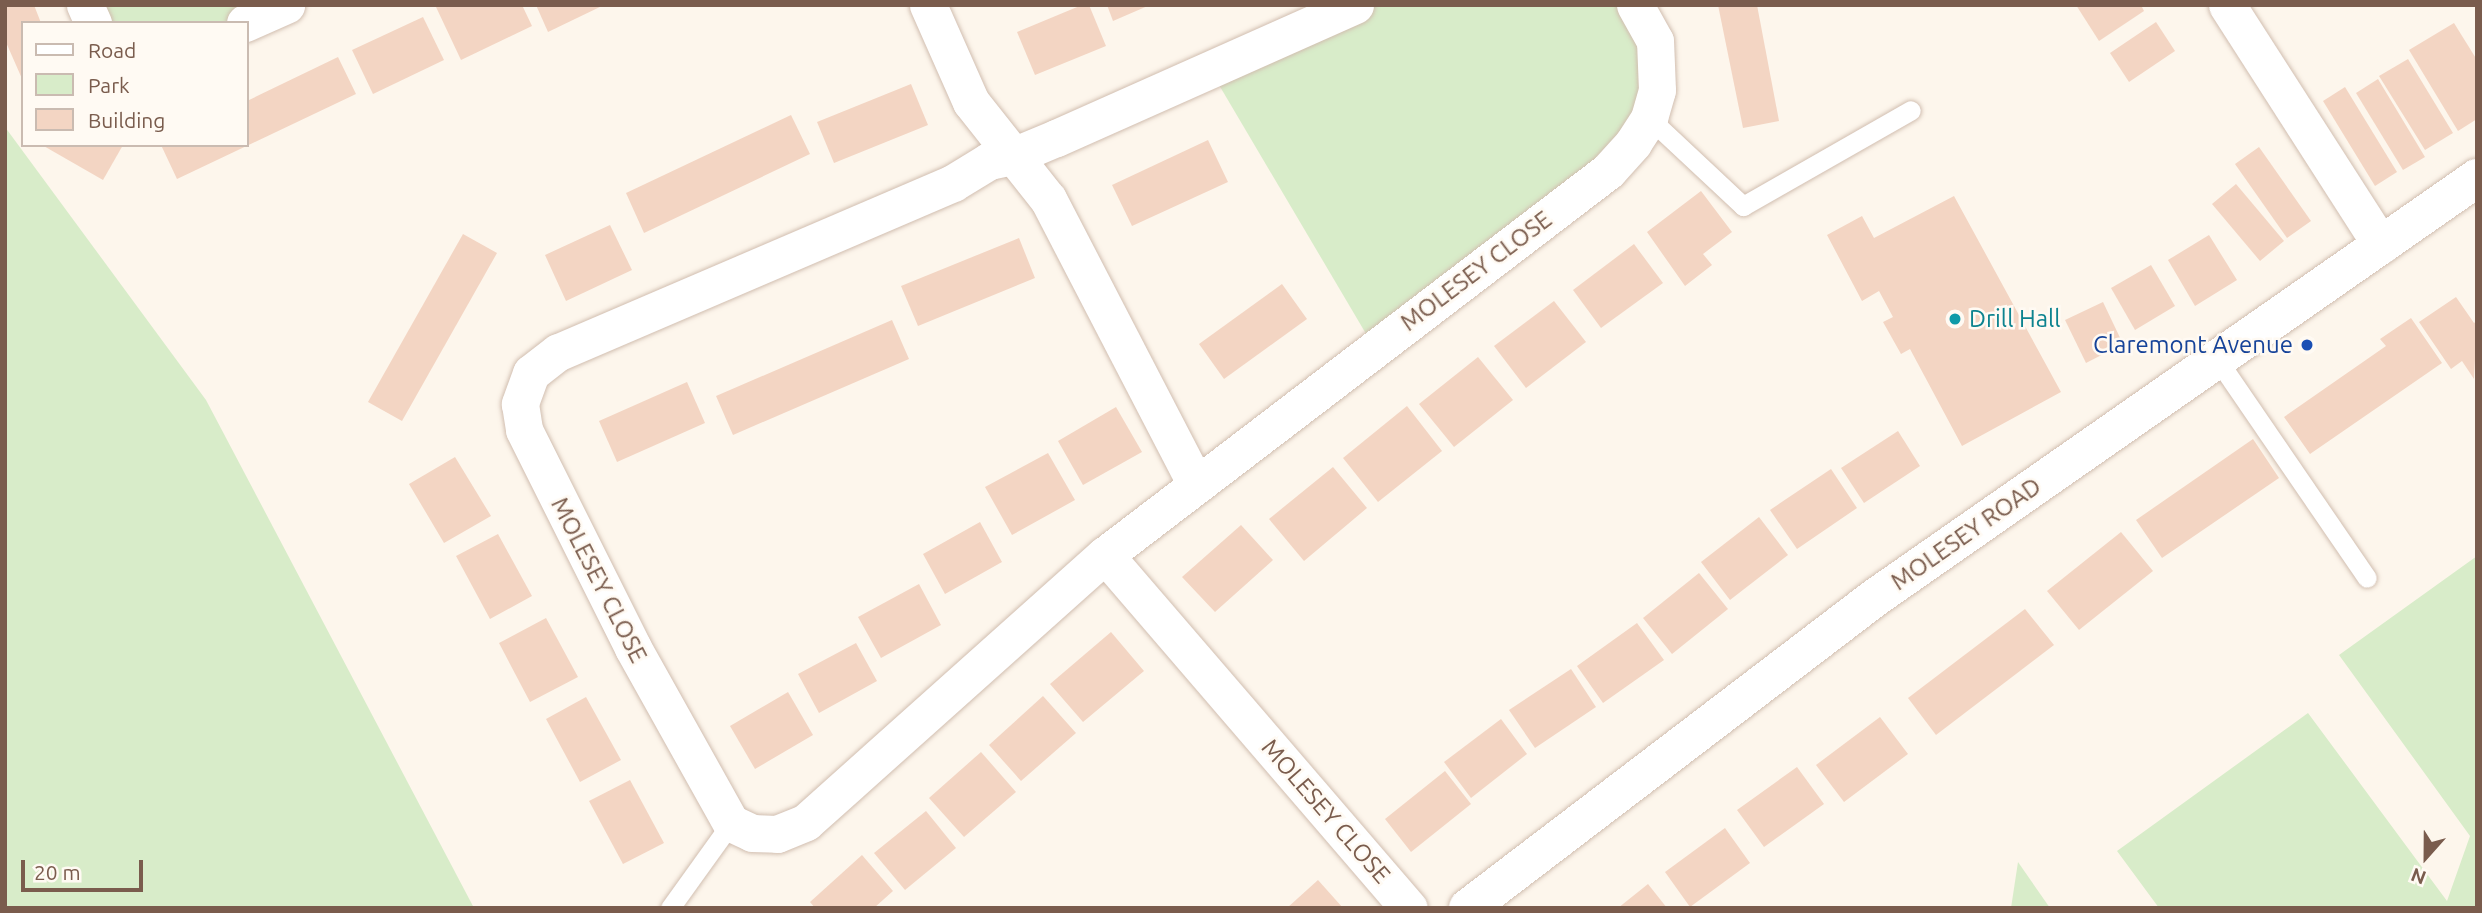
<!DOCTYPE html>
<style>
body{margin:0}
#map{position:relative;width:2482px;height:913px;overflow:hidden;background:#fdf6ec;font-family:Ubuntu,sans-serif}
div>[style]{position:absolute}
[style*='--x']{left:calc(var(--x)*1px);top:calc(var(--y)*1px);width:calc(var(--w)*1px);rotate:calc(var(--a)*1deg)}
.green>*{inset:0;background:#d8ecc9}
.building>*{inset:0;background:#f3d5c3}
.roads{filter:drop-shadow(0 0 2px #d1beb0) drop-shadow(0 0 2px #d1beb0)}
.service>*{height:19px;margin:-9.5px;padding:0 9.5px;transform-origin:9.5px;border-radius:9.5px;background:#fff}
.minor>*{height:37px;margin:-18.5px;padding:0 18.5px;transform-origin:18.5px;border-radius:18.5px;background:#fff}
.tertiary>*{height:38px;margin:-19px;padding:0 19px;transform-origin:19px;border-radius:19px;background:#fff}
.dots>*{width:19px;height:19px;translate:-50% -50%;box-sizing:border-box;border:4px solid #fffaf3;border-radius:50%}
span{translate:-50% -50%;white-space:nowrap;text-align:center;line-height:1.15;-webkit-text-stroke:5px #fffaf3;paint-order:stroke}
.street-label{font-size:24px;color:#7a5c4d}
.culture-label{font-size:24px;color:#0d838f}
.left{translate:0 -50%;text-align:left}
.transit-label{font-size:24px;color:#164399}
.right{translate:-100% -50%;text-align:right}
.frame{position:absolute;inset:0;border:7px solid #7a5c4d;pointer-events:none}
.legend{position:absolute;left:21px;top:21px;width:228px;height:126px;box-sizing:border-box;background:#fffaf3;border:2px solid #cabbb1;margin:0;padding:9px 12px;list-style:none;font-size:21px;color:#7a5c4d}
.legend li{display:flex;align-items:center;gap:14px;height:35px}
.legend b{width:35px;border:2px solid #cabbb1}
.north{position:absolute;left:2391px;top:822px;width:70px;height:70px;-webkit-text-stroke:5px #fffaf3;paint-order:stroke;rotate:201deg;font-size:19px;font-weight:700;line-height:28px;text-align:center;color:#7a5c4d}
.north::after{content:'';display:block;margin:auto;width:24px;height:32px;background:#7a5c4d;clip-path:polygon(50% 0,100% 100%,50% 72%,0 100%)}
.scale{position:absolute;left:21px;top:860px;width:122px;height:32px;box-sizing:border-box;border:4px solid #7a5c4d;border-top:0;padding-left:9px;font-size:21px;line-height:24px;white-space:nowrap;color:#7a5c4d;-webkit-text-stroke:5px #fffaf3;paint-order:stroke}
</style>
<div id="map">
<div class="green">
<div style="clip-path:polygon(85px 5px,286px 5px,245px 23px,93px 23px)"></div>
<div style="clip-path:polygon(1355px 5px,1635px 5px,1649px 118px,1375px 349px,1209px 68px)"></div>
<div style="clip-path:polygon(5px 127px,206px 400px,474px 908px,5px 908px)"></div>
<div style="clip-path:polygon(2477px 556px,2477px 908px,2159px 908px,2117px 851px,2308px 713px,2447px 901px,2470px 836px,2339px 655px)"></div>
<div style="clip-path:polygon(2018px 862px,2050px 908px,2011px 908px)"></div>
</div>
<div class="building">
<div style="clip-path:polygon(5px 5px,34px 5px,41px 23px,23px 23px,23px 81px,5px 40px)"></div>
<div style="clip-path:polygon(441px 5px,522px 5px,532px 26px,461px 60px,436px 7px)"></div>
<div style="clip-path:polygon(536px 5px,604px 5px,548px 32px)"></div>
<div style="clip-path:polygon(1082px 5px,1089px 5px,1106px 46px,1035px 75px,1017px 32px)"></div>
<div style="clip-path:polygon(1107px 5px,1150px 5px,1113px 21px)"></div>
<div style="clip-path:polygon(1718px 5px,1757px 5px,1779px 121px,1743px 128px)"></div>
<div style="clip-path:polygon(2076px 5px,2141px 5px,2144px 11px,2099px 41px)"></div>
<div style="clip-path:polygon(423px 17px,444px 60px,373px 94px,352px 50px)"></div>
<div style="clip-path:polygon(2156px 22px,2175px 51px,2129px 82px,2110px 53px)"></div>
<div style="clip-path:polygon(2454px 23px,2477px 60px,2477px 119px,2458px 131px,2409px 50px)"></div>
<div style="clip-path:polygon(338px 57px,356px 94px,177px 179px,161px 145px,247px 145px,247px 101px)"></div>
<div style="clip-path:polygon(2408px 59px,2453px 133px,2425px 150px,2379px 76px)"></div>
<div style="clip-path:polygon(2378px 79px,2425px 157px,2403px 170px,2356px 93px)"></div>
<div style="clip-path:polygon(911px 84px,928px 125px,834px 163px,817px 122px)"></div>
<div style="clip-path:polygon(2345px 87px,2397px 172px,2375px 186px,2323px 101px)"></div>
<div style="clip-path:polygon(791px 115px,810px 154px,644px 233px,626px 193px)"></div>
<div style="clip-path:polygon(1208px 140px,1228px 182px,1132px 226px,1112px 185px)"></div>
<div style="clip-path:polygon(42px 145px,123px 145px,103px 180px)"></div>
<div style="clip-path:polygon(2259px 147px,2311px 221px,2287px 238px,2235px 164px)"></div>
<div style="clip-path:polygon(2236px 184px,2284px 241px,2260px 261px,2212px 204px)"></div>
<div style="clip-path:polygon(1701px 191px,1732px 232px,1703px 254px,1712px 265px,1685px 286px,1647px 232px)"></div>
<div style="clip-path:polygon(1954px 196px,2061px 392px,1962px 446px,1910px 349px,1901px 354px,1883px 322px,1893px 317px,1879px 291px,1862px 301px,1827px 235px,1862px 216px,1874px 238px)"></div>
<div style="clip-path:polygon(610px 225px,632px 270px,566px 301px,545px 255px)"></div>
<div style="clip-path:polygon(463px 234px,497px 253px,402px 421px,368px 402px)"></div>
<div style="clip-path:polygon(2209px 235px,2237px 280px,2195px 306px,2168px 260px)"></div>
<div style="clip-path:polygon(1019px 238px,1035px 278px,918px 326px,901px 286px)"></div>
<div style="clip-path:polygon(1634px 244px,1663px 283px,1601px 328px,1573px 290px)"></div>
<div style="clip-path:polygon(2151px 265px,2175px 306px,2135px 330px,2111px 288px)"></div>
<div style="clip-path:polygon(1282px 284px,1307px 319px,1224px 379px,1199px 344px)"></div>
<div style="clip-path:polygon(2456px 297px,2474px 323px,2477px 321px,2474px 379px,2462px 361px,2451px 369px,2419px 322px)"></div>
<div style="clip-path:polygon(1554px 301px,1586px 342px,1526px 388px,1494px 346px)"></div>
<div style="clip-path:polygon(2103px 302px,2123px 344px,2086px 363px,2065px 320px)"></div>
<div style="clip-path:polygon(2411px 318px,2442px 363px,2310px 454px,2284px 417px,2386px 346px,2380px 339px)"></div>
<div style="clip-path:polygon(892px 320px,909px 359px,733px 435px,716px 396px)"></div>
<div style="clip-path:polygon(1478px 357px,1513px 400px,1454px 447px,1419px 404px)"></div>
<div style="clip-path:polygon(687px 382px,705px 423px,617px 462px,599px 421px)"></div>
<div style="clip-path:polygon(1407px 406px,1442px 451px,1378px 502px,1343px 458px)"></div>
<div style="clip-path:polygon(1116px 407px,1142px 452px,1083px 485px,1058px 441px)"></div>
<div style="clip-path:polygon(1898px 431px,1920px 466px,1864px 503px,1841px 468px)"></div>
<div style="clip-path:polygon(2253px 439px,2279px 478px,2162px 558px,2136px 520px)"></div>
<div style="clip-path:polygon(1048px 453px,1075px 500px,1012px 535px,985px 487px)"></div>
<div style="clip-path:polygon(455px 457px,491px 516px,444px 543px,409px 484px)"></div>
<div style="clip-path:polygon(1333px 467px,1367px 508px,1304px 561px,1269px 519px)"></div>
<div style="clip-path:polygon(1831px 469px,1857px 508px,1797px 549px,1770px 510px)"></div>
<div style="clip-path:polygon(1759px 517px,1788px 555px,1730px 600px,1701px 562px)"></div>
<div style="clip-path:polygon(980px 522px,1002px 562px,945px 594px,923px 554px)"></div>
<div style="clip-path:polygon(1241px 525px,1273px 560px,1215px 612px,1182px 577px)"></div>
<div style="clip-path:polygon(2121px 532px,2153px 571px,2079px 630px,2047px 591px)"></div>
<div style="clip-path:polygon(498px 534px,532px 596px,490px 619px,456px 556px)"></div>
<div style="clip-path:polygon(1699px 573px,1728px 609px,1672px 654px,1643px 618px)"></div>
<div style="clip-path:polygon(919px 584px,941px 625px,881px 658px,858px 617px)"></div>
<div style="clip-path:polygon(2025px 609px,2054px 645px,1936px 735px,1908px 698px)"></div>
<div style="clip-path:polygon(546px 618px,578px 677px,530px 702px,499px 643px)"></div>
<div style="clip-path:polygon(1637px 623px,1664px 660px,1603px 703px,1577px 666px)"></div>
<div style="clip-path:polygon(1111px 632px,1144px 671px,1083px 722px,1050px 684px)"></div>
<div style="clip-path:polygon(856px 643px,877px 681px,819px 713px,798px 674px)"></div>
<div style="clip-path:polygon(1571px 669px,1596px 707px,1535px 748px,1509px 710px)"></div>
<div style="clip-path:polygon(788px 692px,813px 735px,755px 769px,730px 726px)"></div>
<div style="clip-path:polygon(1043px 696px,1076px 733px,1021px 781px,989px 745px)"></div>
<div style="clip-path:polygon(586px 697px,621px 760px,580px 782px,546px 719px)"></div>
<div style="clip-path:polygon(1880px 717px,1908px 754px,1844px 802px,1816px 765px)"></div>
<div style="clip-path:polygon(1501px 719px,1527px 754px,1471px 798px,1444px 762px)"></div>
<div style="clip-path:polygon(981px 752px,1016px 792px,964px 837px,929px 798px)"></div>
<div style="clip-path:polygon(1797px 767px,1824px 804px,1764px 847px,1737px 810px)"></div>
<div style="clip-path:polygon(1445px 771px,1471px 804px,1411px 852px,1385px 819px)"></div>
<div style="clip-path:polygon(630px 780px,664px 843px,623px 864px,589px 801px)"></div>
<div style="clip-path:polygon(926px 811px,956px 848px,905px 890px,874px 853px)"></div>
<div style="clip-path:polygon(1725px 828px,1750px 863px,1690px 907px,1665px 872px)"></div>
<div style="clip-path:polygon(862px 855px,893px 891px,874px 908px,815px 908px,810px 902px)"></div>
<div style="clip-path:polygon(1318px 880px,1343px 908px,1287px 908px)"></div>
<div style="clip-path:polygon(1648px 884px,1667px 908px,1618px 908px)"></div>
</div>
<div class="roads">
<div class="service">
<div style="--x:1649;--y:118;--w:129;--a:43.1"></div>
<div style="--x:1743;--y:206;--w:193;--a:-29.7"></div>
<div style="--x:2217;--y:359;--w:265;--a:55.6"></div>
<div style="--x:670;--y:908;--w:105;--a:-54.3"></div>
</div>
<div class="minor">
<div style="--x:85;--y:5;--w:20;--a:66"></div>
<div style="--x:928;--y:5;--w:106;--a:66.1"></div>
<div style="--x:971;--y:102;--w:124;--a:51.6"></div>
<div style="--x:1048;--y:199;--w:322;--a:62.6"></div>
<div style="--x:1355;--y:5;--w:327;--a:156"></div>
<div style="--x:1056;--y:138;--w:47;--a:157.3"></div>
<div style="--x:1013;--y:156;--w:25;--a:168"></div>
<div style="--x:989;--y:161;--w:42;--a:148.6"></div>
<div style="--x:953;--y:183;--w:430;--a:156.8"></div>
<div style="--x:558;--y:352;--w:34;--a:142"></div>
<div style="--x:531;--y:373;--w:33;--a:110"></div>
<div style="--x:520;--y:404;--w:26;--a:81"></div>
<div style="--x:524;--y:430;--w:244;--a:63.4"></div>
<div style="--x:633;--y:648;--w:201;--a:60.8"></div>
<div style="--x:731;--y:823;--w:23;--a:25"></div>
<div style="--x:752;--y:833;--w:25;--a:2"></div>
<div style="--x:777;--y:834;--w:31;--a:-22"></div>
<div style="--x:806;--y:822;--w:401;--a:-41.8"></div>
<div style="--x:1105;--y:555;--w:633;--a:-37.36"></div>
<div style="--x:1608;--y:171;--w:38;--a:-48"></div>
<div style="--x:1633;--y:143;--w:30;--a:-57"></div>
<div style="--x:1649;--y:118;--w:29;--a:-74"></div>
<div style="--x:1657;--y:90;--w:49;--a:-92.3"></div>
<div style="--x:1655;--y:41;--w:41;--a:-119.1"></div>
<div style="--x:2227;--y:5;--w:285;--a:57.3"></div>
<div style="--x:245;--y:23;--w:45;--a:-23.7"></div>
<div style="--x:1105;--y:555;--w:466;--a:49.3"></div>
</div>
<div class="tertiary">
<div style="--x:1468;--y:908;--w:513;--a:-37.32"></div>
<div style="--x:1876;--y:597;--w:733;--a:-34.88"></div>
</div>
</div>
<div class="dots">
<div style="left:1955px;top:319px;background:#0f9aa8"></div>
<div style="left:2307px;top:345px;background:#1a4fb4"></div>
</div>
<div class="street-label">
<span style="left:1476px;top:271px;rotate:-37deg">MOLESEY CLOSE</span>
<span style="left:1966px;top:534px;rotate:-35deg">MOLESEY ROAD</span>
<span style="left:599px;top:580px;rotate:63deg">MOLESEY CLOSE</span>
<span style="left:1326px;top:811px;rotate:49deg">MOLESEY CLOSE</span>
</div>
<div class="culture-label">
<span class="left" style="left:1969px;top:319px">Drill Hall</span>
</div>
<div class="transit-label">
<span class="right" style="left:2293px;top:345px">Claremont Avenue</span>
</div>
<div class="frame"></div>
<ul class="legend">
<li><b style="height:9px;background:#fff"></b>Road</li>
<li><b style="height:19px;background:#d8ecc9"></b>Park</li>
<li><b style="height:19px;background:#f3d5c3"></b>Building</li>
</ul>
<div class="north">N</div>
<div class="scale">20 m</div>
</div>
